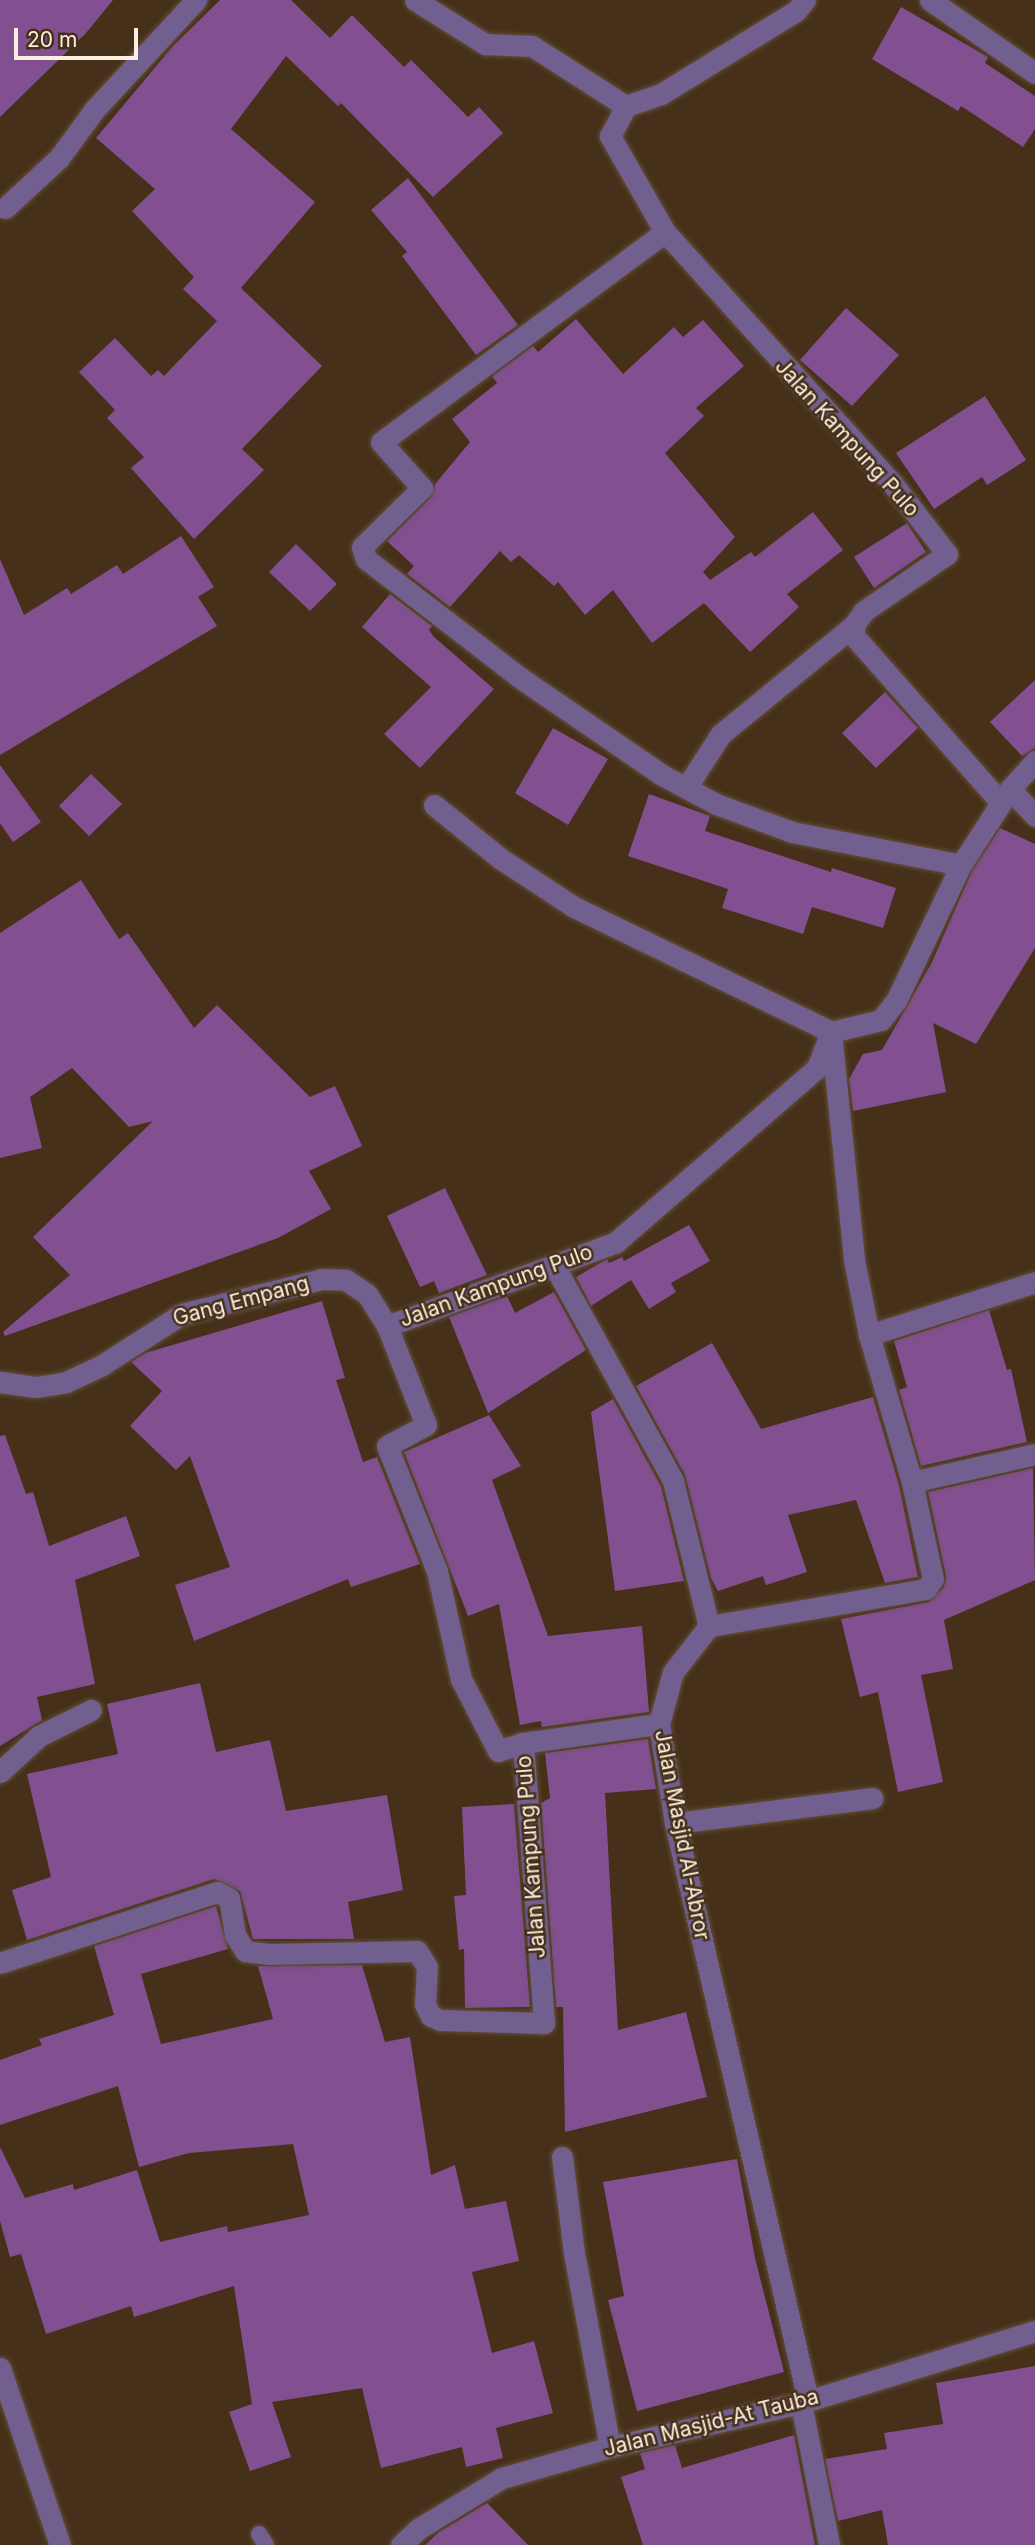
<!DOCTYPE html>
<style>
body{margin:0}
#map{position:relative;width:1035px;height:2545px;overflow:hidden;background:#463019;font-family:Inter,sans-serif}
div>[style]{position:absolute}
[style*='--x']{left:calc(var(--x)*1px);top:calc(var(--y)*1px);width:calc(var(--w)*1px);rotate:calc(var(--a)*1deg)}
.building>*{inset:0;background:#825091}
.roads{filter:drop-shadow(0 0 2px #634e39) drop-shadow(0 0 2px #634e39)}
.lane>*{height:16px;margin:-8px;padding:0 8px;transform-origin:8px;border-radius:8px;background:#715f90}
.street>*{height:21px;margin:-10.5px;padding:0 10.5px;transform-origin:10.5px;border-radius:10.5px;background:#715f90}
span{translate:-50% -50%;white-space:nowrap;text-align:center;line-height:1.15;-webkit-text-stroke:5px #463019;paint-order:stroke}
.street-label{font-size:21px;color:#fceee0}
.scale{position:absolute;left:14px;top:28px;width:124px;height:32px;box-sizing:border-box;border:4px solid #fceee0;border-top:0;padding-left:9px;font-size:21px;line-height:24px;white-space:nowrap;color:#fceee0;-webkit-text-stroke:5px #463019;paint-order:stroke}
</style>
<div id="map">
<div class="building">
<div style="clip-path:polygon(0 0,113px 0,86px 33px,0 117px)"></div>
<div style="clip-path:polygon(220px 0,291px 0,330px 38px,352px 15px,404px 67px,411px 60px,468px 117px,479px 107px,503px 133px,433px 197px,341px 103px,338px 106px,286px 56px,231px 129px,315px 202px,241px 288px,322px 366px,242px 449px,264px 470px,194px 539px,131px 468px,144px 457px,107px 418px,115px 410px,79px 372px,115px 338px,151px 376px,158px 370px,164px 376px,217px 321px,183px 289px,194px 277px,132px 211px,155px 189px,96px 138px,173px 46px)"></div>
<div style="clip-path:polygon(901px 7px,988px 57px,985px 63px,1035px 96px,1035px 129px,1023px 147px,961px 106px,958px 111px,872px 59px)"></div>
<div style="clip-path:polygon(408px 178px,518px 325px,476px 355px,402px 256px,407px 252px,371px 210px)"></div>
<div style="clip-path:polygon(846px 308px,899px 355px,852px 406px,800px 360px)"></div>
<div style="clip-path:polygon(576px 319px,623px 374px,674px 327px,683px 337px,703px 320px,744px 366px,696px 408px,704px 416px,665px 453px,735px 537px,703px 572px,710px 580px,751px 552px,755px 557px,813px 512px,843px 550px,787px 594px,799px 607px,750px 652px,704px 603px,652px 643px,613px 590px,585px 615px,558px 582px,554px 586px,519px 555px,511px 562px,500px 551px,450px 607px,407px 574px,414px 566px,387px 541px,431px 497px,435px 484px,470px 442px,452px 419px,497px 383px,492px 376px,533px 346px,538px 352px)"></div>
<div style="clip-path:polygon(985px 396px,1026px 460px,987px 485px,982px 477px,934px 509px,896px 453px)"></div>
<div style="clip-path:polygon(907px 523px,926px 552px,874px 588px,854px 557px)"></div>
<div style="clip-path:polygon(181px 536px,214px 587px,198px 597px,217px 626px,0 755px,0 559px,24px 615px,67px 588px,71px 594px,117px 565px,123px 574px)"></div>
<div style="clip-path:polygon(296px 544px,337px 584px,310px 611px,269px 572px)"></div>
<div style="clip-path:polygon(390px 594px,432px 626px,429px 630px,434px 637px,494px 689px,420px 768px,384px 734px,431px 687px,362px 627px)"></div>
<div style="clip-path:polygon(1035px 680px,1035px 748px,1022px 756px,990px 722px)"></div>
<div style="clip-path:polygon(885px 692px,918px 728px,876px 768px,842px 733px)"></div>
<div style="clip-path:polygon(553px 728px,608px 759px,568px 825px,515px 793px)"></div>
<div style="clip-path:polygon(0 765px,41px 822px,13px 842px,0 823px)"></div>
<div style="clip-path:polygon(91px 774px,122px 804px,89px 836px,59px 806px)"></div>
<div style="clip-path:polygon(649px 794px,710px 816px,705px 831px,831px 872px,832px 868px,896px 888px,883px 928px,812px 907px,803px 934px,722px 908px,728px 889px,628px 856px)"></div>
<div style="clip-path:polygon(1000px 828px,1035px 844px,1035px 948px,976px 1044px,933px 1023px,946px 1092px,853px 1111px,849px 1079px,863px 1054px,882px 1050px,931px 964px,972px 871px)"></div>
<div style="clip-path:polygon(81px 880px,119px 939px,128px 933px,194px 1028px,217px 1005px,310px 1097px,335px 1086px,362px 1146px,309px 1171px,331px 1209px,278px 1238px,5px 1336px,3px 1332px,70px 1275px,33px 1237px,153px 1121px,129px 1127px,72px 1068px,30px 1097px,42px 1148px,0 1158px,0 933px)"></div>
<div style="clip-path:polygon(445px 1188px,487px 1275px,439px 1293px,434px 1281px,420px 1287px,387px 1216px)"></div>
<div style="clip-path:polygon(689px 1225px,710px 1261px,671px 1283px,676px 1292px,649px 1309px,631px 1280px,591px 1306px,576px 1277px,607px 1259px,609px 1263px,622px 1257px,624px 1261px)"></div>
<div style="clip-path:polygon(554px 1292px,586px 1350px,488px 1413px,449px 1317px,507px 1296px,515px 1313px)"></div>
<div style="clip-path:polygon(322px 1301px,345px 1378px,336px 1380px,363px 1462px,377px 1457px,420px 1564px,351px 1587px,348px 1579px,194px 1641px,175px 1585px,230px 1567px,190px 1456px,176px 1470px,130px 1426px,162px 1391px,131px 1362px,145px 1353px)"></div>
<div style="clip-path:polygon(989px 1310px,1007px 1370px,1011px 1369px,1027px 1442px,921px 1466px,899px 1390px,907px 1387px,894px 1341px)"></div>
<div style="clip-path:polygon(712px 1343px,761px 1429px,873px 1397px,899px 1485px,918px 1577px,885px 1583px,856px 1500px,788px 1515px,807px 1572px,766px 1585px,763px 1576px,718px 1591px,711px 1578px,685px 1475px,636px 1386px)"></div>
<div style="clip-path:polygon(613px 1399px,661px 1486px,684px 1581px,615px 1591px,591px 1412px)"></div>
<div style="clip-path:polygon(489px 1415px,521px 1466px,492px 1480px,548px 1636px,642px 1626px,649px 1712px,542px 1727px,541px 1721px,520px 1725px,499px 1604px,468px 1616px,404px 1452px)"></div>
<div style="clip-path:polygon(5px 1435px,26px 1494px,33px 1492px,49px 1546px,126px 1516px,140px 1556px,75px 1580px,95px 1684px,37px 1697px,42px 1720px,0 1746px,0 1436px)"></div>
<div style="clip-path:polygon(1033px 1468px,1035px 1580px,944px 1620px,953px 1669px,921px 1675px,943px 1782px,898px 1792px,878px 1692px,860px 1697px,841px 1619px,929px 1602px,944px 1587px,946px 1576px,928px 1492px)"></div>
<div style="clip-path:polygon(200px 1683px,216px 1752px,270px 1740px,286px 1811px,387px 1795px,403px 1890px,348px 1902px,354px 1939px,253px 1939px,240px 1891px,214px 1879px,27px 1940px,12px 1890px,51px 1877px,27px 1774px,118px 1754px,107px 1704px)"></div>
<div style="clip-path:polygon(648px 1739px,656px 1789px,605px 1793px,618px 2030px,686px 2012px,707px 2097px,565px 2132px,563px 2007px,556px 2007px,541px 1803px,550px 1798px,545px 1753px)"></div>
<div style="clip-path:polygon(514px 1804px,530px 2007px,465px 2008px,464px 1949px,459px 1950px,454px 1896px,466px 1895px,462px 1807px)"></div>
<div style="clip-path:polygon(216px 1906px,228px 1949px,141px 1974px,161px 2044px,273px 2019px,258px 1966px,362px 1965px,385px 2042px,410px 2037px,431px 2175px,455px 2165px,465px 2209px,506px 2201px,519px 2261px,472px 2272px,492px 2353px,534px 2341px,553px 2413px,496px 2428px,503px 2458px,466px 2467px,462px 2447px,381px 2468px,362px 2388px,272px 2402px,291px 2457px,250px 2471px,229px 2412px,252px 2404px,234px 2286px,134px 2317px,131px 2306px,46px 2334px,21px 2254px,10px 2257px,0 2221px,0 2147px,25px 2198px,73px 2184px,74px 2190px,137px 2170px,160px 2242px,227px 2226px,228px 2232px,309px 2215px,293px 2144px,189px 2153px,139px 2167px,118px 2086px,0 2125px,0 2060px,42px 2045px,39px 2039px,114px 2015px,94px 1946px)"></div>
<div style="clip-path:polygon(737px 2159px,755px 2258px,784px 2372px,637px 2411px,608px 2300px,624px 2296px,603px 2182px)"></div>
<div style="clip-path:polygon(1035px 2366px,1035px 2545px,888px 2545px,882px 2510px,838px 2521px,825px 2459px,887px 2449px,884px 2433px,943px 2424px,936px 2383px)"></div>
<div style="clip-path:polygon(794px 2435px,815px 2545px,643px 2545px,621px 2477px,645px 2469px,640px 2453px,675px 2445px,682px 2468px)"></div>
<div style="clip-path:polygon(487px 2503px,528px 2545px,425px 2545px,439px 2532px)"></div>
</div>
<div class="roads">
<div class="lane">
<div style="--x:259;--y:2534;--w:13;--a:58"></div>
</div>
<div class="street">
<div style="--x:415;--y:0;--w:83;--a:32.2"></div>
<div style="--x:485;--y:44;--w:47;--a:2.4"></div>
<div style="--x:532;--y:46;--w:112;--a:32.6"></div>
<div style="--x:626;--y:106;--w:37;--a:-19"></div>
<div style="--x:661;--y:94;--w:158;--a:-31.6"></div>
<div style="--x:796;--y:11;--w:14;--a:-51"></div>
<div style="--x:930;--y:0;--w:128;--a:34.8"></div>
<div style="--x:626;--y:106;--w:34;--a:118"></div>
<div style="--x:610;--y:136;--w:111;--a:60.2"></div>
<div style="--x:665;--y:232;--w:338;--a:47.9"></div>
<div style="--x:892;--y:483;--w:90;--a:52.2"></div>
<div style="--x:947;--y:554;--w:101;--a:145.5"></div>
<div style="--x:864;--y:611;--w:17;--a:126"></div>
<div style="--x:854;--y:625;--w:11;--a:90"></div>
<div style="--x:854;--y:636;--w:222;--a:48.6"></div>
<div style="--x:5;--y:208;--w:74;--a:-42.8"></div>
<div style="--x:59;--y:158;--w:61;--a:-53.7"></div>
<div style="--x:95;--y:109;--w:149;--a:-47.2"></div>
<div style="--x:665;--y:232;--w:353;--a:143.5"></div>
<div style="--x:381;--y:442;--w:62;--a:48.3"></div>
<div style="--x:422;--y:488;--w:84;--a:135.5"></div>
<div style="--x:362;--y:547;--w:13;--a:72"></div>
<div style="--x:366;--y:559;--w:193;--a:37.6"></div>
<div style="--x:519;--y:677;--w:173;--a:34.4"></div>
<div style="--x:662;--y:775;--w:61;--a:28.2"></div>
<div style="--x:716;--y:804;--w:81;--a:20.2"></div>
<div style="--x:792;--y:832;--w:172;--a:11"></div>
<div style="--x:686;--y:788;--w:64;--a:-57.1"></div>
<div style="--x:721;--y:734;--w:172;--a:-39.3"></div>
<div style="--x:1010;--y:789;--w:37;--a:47"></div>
<div style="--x:434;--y:805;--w:86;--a:38.9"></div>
<div style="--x:501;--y:859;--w:87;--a:33.3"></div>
<div style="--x:574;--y:907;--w:286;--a:25.9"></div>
<div style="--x:831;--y:1032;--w:229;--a:84.2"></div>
<div style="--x:854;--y:1260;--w:76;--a:78.7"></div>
<div style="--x:869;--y:1335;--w:153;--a:73.7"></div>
<div style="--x:912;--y:1482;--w:99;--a:77.8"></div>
<div style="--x:933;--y:1579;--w:12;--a:125"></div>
<div style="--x:926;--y:1589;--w:220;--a:170.3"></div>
<div style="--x:554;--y:1265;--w:247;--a:61.1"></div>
<div style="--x:673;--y:1481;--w:149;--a:76.1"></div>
<div style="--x:709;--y:1626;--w:58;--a:128"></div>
<div style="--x:673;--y:1672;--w:54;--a:105.1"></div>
<div style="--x:659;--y:1724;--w:100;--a:80.8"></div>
<div style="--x:675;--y:1823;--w:592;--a:77.02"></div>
<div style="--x:387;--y:1326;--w:244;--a:-20.1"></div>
<div style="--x:616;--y:1242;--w:266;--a:-40.9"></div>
<div style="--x:817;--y:1068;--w:39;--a:-69"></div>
<div style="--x:831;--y:1032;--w:51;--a:-13.5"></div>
<div style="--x:881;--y:1020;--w:24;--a:-52"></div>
<div style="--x:896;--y:1001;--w:151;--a:-64.5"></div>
<div style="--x:961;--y:865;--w:90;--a:-57.2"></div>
<div style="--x:1010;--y:789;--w:38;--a:-48"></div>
<div style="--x:869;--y:1335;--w:174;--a:-17.7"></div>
<div style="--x:0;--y:1382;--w:36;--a:8"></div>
<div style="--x:36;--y:1387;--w:30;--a:-9"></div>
<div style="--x:66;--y:1382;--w:40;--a:-25"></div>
<div style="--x:102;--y:1365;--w:95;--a:-32.5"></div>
<div style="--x:182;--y:1314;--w:144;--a:-14"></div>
<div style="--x:322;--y:1279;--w:24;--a:2"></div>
<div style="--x:346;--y:1280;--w:25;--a:34"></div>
<div style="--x:367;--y:1294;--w:38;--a:58"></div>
<div style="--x:387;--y:1326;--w:106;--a:68.5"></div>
<div style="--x:426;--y:1425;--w:44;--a:151.7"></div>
<div style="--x:387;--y:1446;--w:135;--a:68.2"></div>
<div style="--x:437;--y:1571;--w:111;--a:77.5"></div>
<div style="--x:461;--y:1679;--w:81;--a:62.8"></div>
<div style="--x:498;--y:1751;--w:26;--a:-18"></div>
<div style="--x:523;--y:1743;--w:281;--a:85.7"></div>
<div style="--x:544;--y:2023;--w:104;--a:-178.3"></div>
<div style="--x:440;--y:2020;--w:10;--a:-156"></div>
<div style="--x:431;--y:2016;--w:13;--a:-117"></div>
<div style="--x:425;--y:2004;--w:37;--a:-87"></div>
<div style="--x:427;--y:1967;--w:19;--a:-122"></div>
<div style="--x:417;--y:1951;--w:148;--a:178.8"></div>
<div style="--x:269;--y:1954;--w:24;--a:-173"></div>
<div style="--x:245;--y:1951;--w:19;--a:-122"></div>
<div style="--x:235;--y:1935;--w:37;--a:-99"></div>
<div style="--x:229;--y:1898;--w:13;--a:-153"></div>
<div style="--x:217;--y:1892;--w:228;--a:161.9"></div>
<div style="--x:912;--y:1482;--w:126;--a:-12.8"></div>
<div style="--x:523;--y:1743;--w:137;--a:-8"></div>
<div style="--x:0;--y:1772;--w:53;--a:-42.7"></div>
<div style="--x:39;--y:1736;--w:58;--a:-26.6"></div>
<div style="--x:675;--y:1823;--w:199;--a:-7.2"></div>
<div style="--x:562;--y:2157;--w:97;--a:82.9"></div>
<div style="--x:574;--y:2253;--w:197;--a:79.5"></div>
<div style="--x:0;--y:2368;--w:187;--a:71.3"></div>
<div style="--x:801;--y:2403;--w:145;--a:78.8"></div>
<div style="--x:401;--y:2545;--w:23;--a:-43"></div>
<div style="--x:418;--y:2529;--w:98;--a:-31.3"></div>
<div style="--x:502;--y:2478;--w:112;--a:-16"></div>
<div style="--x:610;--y:2447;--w:196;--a:-13"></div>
<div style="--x:801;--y:2403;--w:245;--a:-17.1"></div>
</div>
</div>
<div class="street-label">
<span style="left:847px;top:438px;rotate:48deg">Jalan Kampung Pulo</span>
<span style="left:496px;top:1286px;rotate:-20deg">Jalan Kampung Pulo</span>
<span style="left:241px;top:1301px;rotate:-15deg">Gang Empang</span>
<span style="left:682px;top:1835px;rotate:79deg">Jalan Masjid Al-Abror</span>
<span style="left:531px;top:1857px;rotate:-94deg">Jalan Kampung Pulo</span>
<span style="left:711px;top:2423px;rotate:-14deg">Jalan Masjid-At Tauba</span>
</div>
<div class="scale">20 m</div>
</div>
